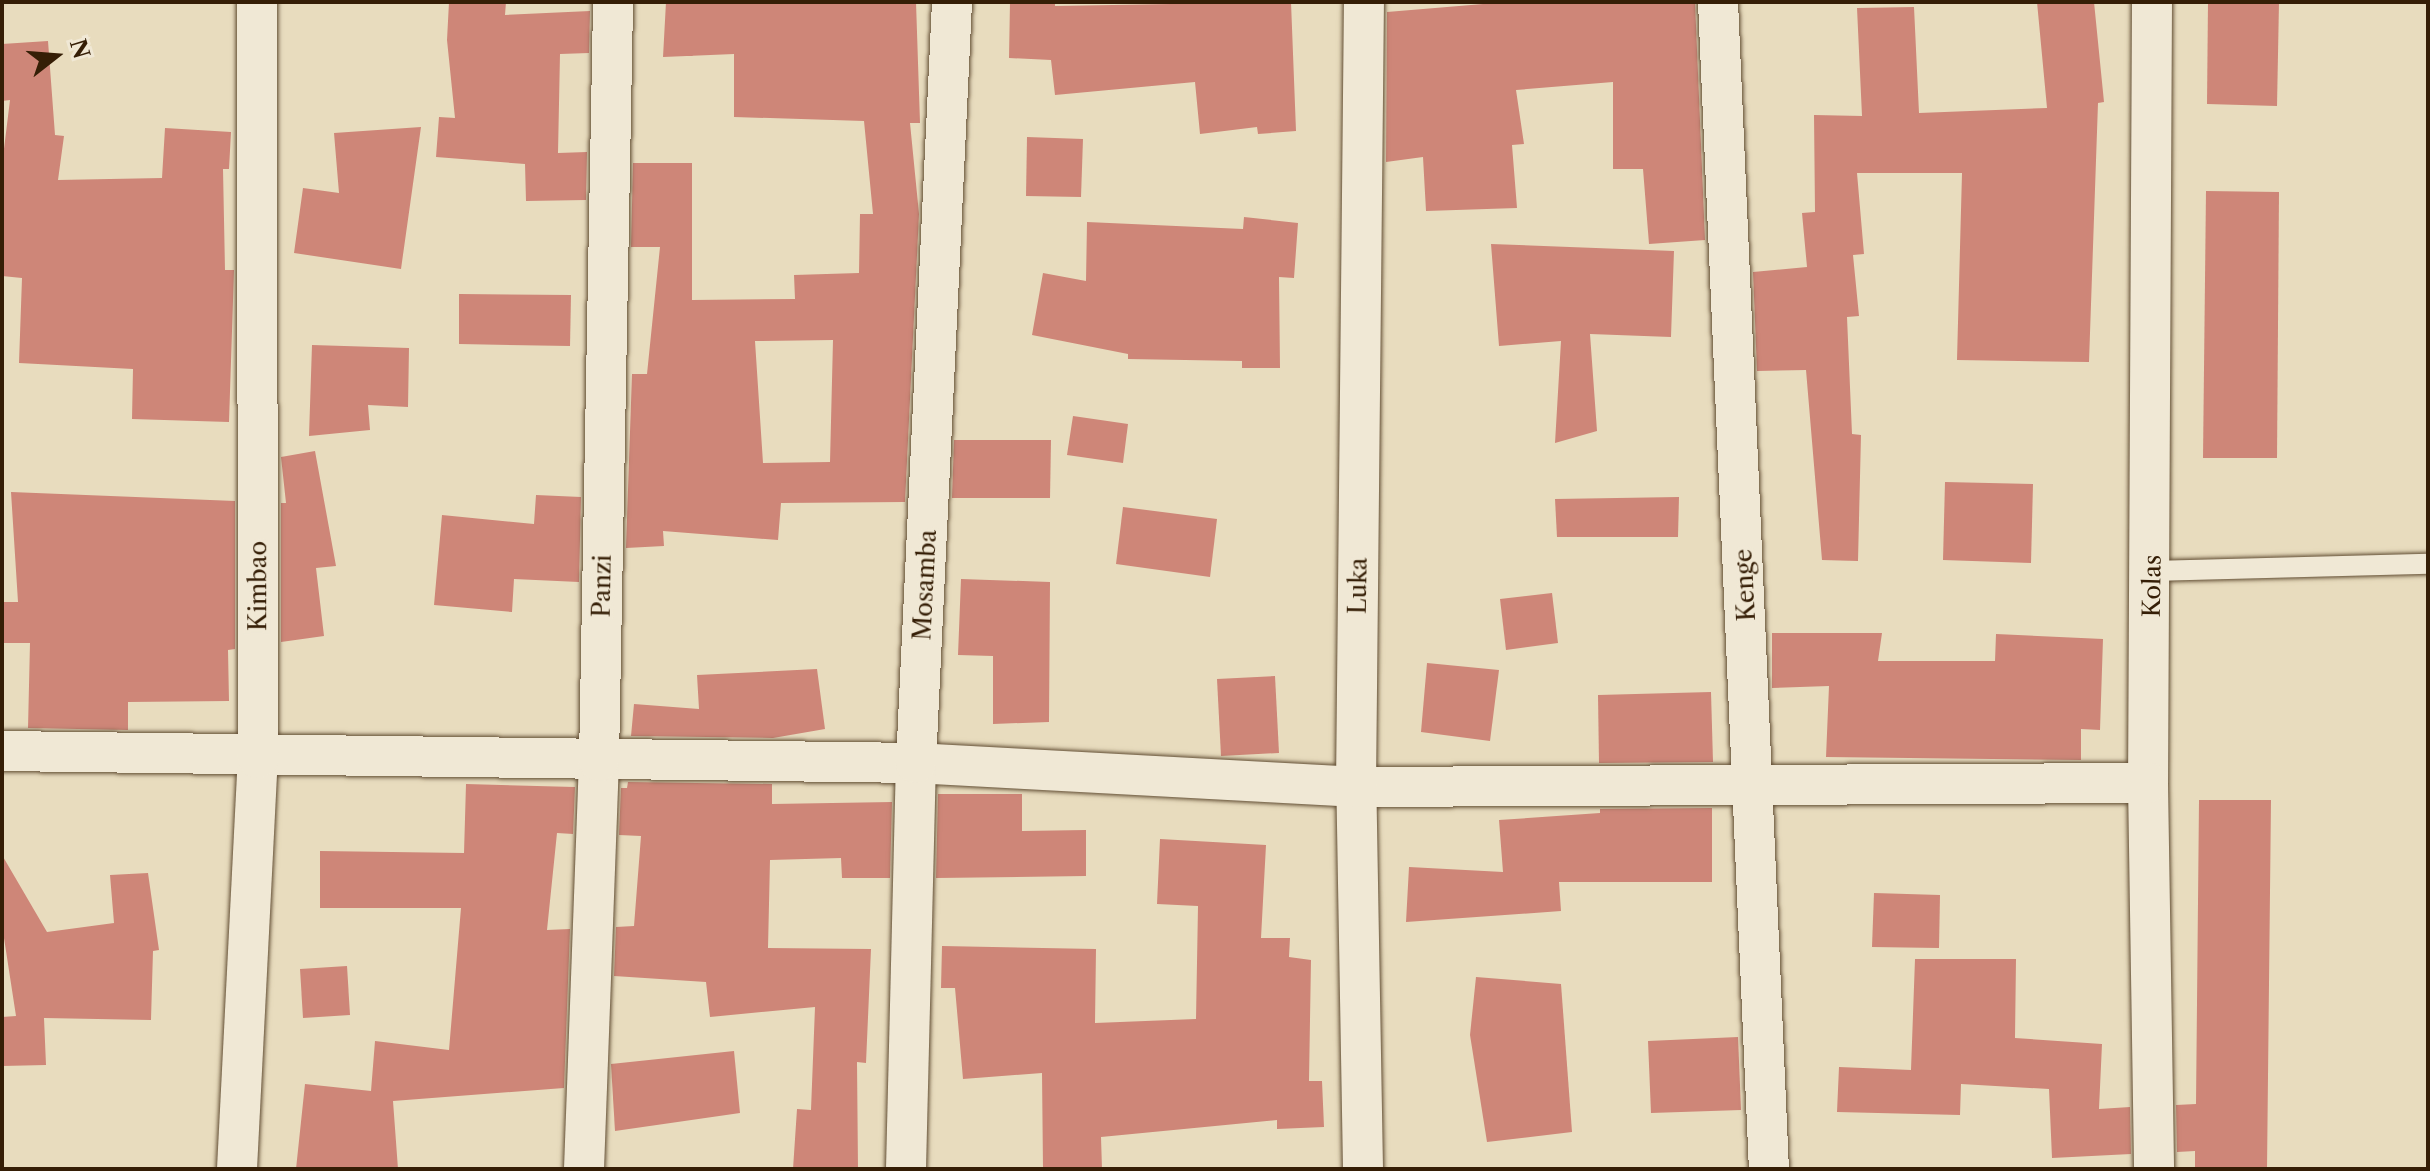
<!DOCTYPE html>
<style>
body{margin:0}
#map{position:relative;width:2430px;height:1171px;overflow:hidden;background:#e8dcbe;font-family:"Libre Caslon Text",serif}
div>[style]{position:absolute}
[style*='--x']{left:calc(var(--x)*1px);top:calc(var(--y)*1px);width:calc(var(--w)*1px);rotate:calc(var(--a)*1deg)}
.building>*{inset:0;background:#ce8678}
.roads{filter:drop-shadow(0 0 2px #624e34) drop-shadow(0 0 2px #624e34)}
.service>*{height:20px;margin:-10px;padding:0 10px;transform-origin:10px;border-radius:10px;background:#f0e8d5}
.minor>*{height:40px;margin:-20px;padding:0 20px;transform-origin:20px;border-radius:20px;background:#f0e8d5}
span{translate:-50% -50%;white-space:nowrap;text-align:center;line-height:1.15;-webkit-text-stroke:7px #f0e8d5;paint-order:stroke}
.street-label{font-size:24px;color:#351e06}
.frame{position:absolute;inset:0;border:4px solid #351e06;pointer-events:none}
.north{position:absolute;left:16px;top:16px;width:80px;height:80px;-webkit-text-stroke:6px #f0e8d5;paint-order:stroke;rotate:73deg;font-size:22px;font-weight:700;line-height:32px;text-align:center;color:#351e06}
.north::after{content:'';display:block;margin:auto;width:28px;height:36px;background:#351e06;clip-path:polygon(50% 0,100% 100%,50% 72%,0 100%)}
</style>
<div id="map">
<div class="building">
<div style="clip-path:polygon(449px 2px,506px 2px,505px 15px,590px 11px,589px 53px,560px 54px,558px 153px,587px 152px,586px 200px,526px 201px,525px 164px,436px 157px,439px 117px,455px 118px,447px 40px)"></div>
<div style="clip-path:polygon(evenodd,666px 2px,916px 2px,920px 123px,910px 123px,919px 214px,905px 502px,781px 503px,778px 540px,663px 531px,664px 546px,626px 548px,632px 374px,647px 374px,660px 247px,631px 247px,633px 163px,692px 163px,692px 300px,795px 299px,794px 275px,859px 273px,860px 214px,873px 214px,864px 121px,734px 117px,734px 54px,663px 57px,666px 2px,833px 340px,830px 462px,763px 463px,755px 341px,833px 340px)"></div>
<div style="clip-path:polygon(1010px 2px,1055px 2px,1055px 6px,1291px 2px,1296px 131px,1258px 134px,1257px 127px,1200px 134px,1195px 82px,1055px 95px,1051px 60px,1009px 58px)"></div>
<div style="clip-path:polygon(1507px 2px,1695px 2px,1705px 240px,1649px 244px,1643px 169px,1613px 169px,1613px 82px,1516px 90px,1524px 144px,1512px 145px,1517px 208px,1426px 211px,1423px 157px,1386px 162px,1387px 12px)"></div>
<div style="clip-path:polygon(2037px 2px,2094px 2px,2104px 102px,2098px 103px,2089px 362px,1957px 360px,1962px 173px,1857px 173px,1864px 254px,1853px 255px,1859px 316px,1847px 317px,1852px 434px,1861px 435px,1858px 561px,1822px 560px,1806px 370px,1757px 371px,1753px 272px,1807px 267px,1802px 213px,1815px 212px,1814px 115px,1862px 116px,1857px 8px,1914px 7px,1919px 113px,2047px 108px)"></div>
<div style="clip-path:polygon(2208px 2px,2279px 2px,2277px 106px,2207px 104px)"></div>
<div style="clip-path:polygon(48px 41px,55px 135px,64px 136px,58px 180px,162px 178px,165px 128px,231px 132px,229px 169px,223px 169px,225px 270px,234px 270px,229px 422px,132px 419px,133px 369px,19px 363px,22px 278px,2px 276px,2px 165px,10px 100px,2px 101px,2px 44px)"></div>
<div style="clip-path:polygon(421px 127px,401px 269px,294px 253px,303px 188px,339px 193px,334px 133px)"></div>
<div style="clip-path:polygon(1027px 137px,1083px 139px,1081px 197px,1026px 196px)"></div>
<div style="clip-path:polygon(2206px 191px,2279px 192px,2277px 458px,2203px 458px)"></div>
<div style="clip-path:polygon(1244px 217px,1298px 223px,1294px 278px,1279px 277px,1280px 368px,1242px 368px,1242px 361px,1128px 359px,1128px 354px,1032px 335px,1043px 273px,1086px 281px,1087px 222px,1243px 229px)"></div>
<div style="clip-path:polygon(1491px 244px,1674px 251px,1671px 337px,1590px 334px,1597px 431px,1555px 443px,1561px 341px,1499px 346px)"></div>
<div style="clip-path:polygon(459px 294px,571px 295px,570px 346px,459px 344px)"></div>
<div style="clip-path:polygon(312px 345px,409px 348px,408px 407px,368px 405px,370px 430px,309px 436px)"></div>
<div style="clip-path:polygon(1073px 416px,1128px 424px,1123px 463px,1067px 455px)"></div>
<div style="clip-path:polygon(954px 440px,1051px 440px,1050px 498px,952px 498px)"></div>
<div style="clip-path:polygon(315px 451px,336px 566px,316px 568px,324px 636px,281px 642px,281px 503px,286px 503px,281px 457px)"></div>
<div style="clip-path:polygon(1945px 482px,2033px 484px,2031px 563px,1943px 560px)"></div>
<div style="clip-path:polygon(11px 492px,235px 501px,235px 649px,228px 650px,229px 701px,128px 702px,128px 730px,28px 728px,30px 643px,2px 643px,2px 602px,18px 602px)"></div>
<div style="clip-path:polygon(536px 495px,581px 497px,579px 582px,514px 579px,512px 612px,434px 605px,442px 515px,534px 524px)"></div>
<div style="clip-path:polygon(1679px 497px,1678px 537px,1557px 537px,1555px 499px)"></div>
<div style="clip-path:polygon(1123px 507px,1217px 519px,1210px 577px,1116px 564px)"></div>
<div style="clip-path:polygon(961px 579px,1050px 582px,1049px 722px,993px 724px,993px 656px,958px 655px)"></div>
<div style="clip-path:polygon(1552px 593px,1558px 643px,1506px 650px,1500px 599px)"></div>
<div style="clip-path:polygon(1772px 633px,1882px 633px,1878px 661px,1995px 661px,1996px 634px,2103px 639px,2100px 730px,2081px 729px,2081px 760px,1826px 757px,1829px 686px,1772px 688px)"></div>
<div style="clip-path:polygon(1427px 663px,1499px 670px,1490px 741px,1421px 732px)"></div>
<div style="clip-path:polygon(817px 669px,825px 729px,773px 738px,631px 736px,634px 704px,699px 709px,697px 675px)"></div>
<div style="clip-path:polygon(1275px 676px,1279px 753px,1221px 756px,1217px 679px)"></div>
<div style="clip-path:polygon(1711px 692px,1713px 762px,1599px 763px,1598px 695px)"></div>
<div style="clip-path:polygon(628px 782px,772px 784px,772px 804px,892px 802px,890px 878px,842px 878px,841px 858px,770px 860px,768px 948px,871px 949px,866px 1063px,857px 1062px,858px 1169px,793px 1169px,797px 1109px,811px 1110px,815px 1007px,710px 1017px,706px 982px,614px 976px,616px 927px,634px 926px,641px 836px,619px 835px,621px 788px,627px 788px)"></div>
<div style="clip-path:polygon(466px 784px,575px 787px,573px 834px,557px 833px,547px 930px,570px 929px,564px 1088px,393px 1101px,398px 1169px,296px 1169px,305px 1084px,371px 1091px,375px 1041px,449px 1050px,461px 908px,320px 908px,320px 851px,464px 853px)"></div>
<div style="clip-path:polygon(938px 794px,1022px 794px,1022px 831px,1086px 830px,1086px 876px,936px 878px)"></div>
<div style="clip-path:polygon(2199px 800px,2271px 800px,2267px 1169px,2195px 1169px,2195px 1151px,2177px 1152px,2176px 1105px,2196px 1104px)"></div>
<div style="clip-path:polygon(1712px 808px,1712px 882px,1559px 882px,1561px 911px,1406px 922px,1409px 867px,1503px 872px,1499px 820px,1600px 813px,1600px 809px)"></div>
<div style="clip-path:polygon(1160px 839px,1266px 845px,1261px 938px,1290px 938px,1289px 957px,1311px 960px,1309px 1081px,1322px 1081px,1324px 1127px,1277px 1129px,1277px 1120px,1101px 1137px,1102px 1169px,1043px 1169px,1042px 1073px,963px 1079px,955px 988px,941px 988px,942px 946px,1096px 949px,1095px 1023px,1196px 1019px,1198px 906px,1157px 904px)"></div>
<div style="clip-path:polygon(2px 855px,47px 932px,114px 923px,110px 875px,148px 873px,159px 950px,153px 951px,151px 1020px,44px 1018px,46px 1065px,2px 1066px,2px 1017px,16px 1016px,2px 925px)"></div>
<div style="clip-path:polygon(1874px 893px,1940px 895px,1939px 948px,1872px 947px)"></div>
<div style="clip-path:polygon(1915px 959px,2016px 959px,2015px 1038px,2102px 1044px,2099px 1109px,2130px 1107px,2131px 1154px,2052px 1158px,2049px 1089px,1961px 1084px,1960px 1115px,1837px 1112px,1839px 1067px,1911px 1070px)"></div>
<div style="clip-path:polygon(347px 966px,350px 1015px,303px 1018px,300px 969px)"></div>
<div style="clip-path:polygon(1476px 977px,1561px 984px,1572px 1132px,1487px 1142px,1470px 1035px)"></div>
<div style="clip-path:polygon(1738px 1037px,1741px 1110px,1651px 1113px,1648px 1041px)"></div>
<div style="clip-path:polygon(734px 1051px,740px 1113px,615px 1131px,611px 1064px)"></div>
</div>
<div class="roads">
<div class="service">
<div style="--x:2152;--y:571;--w:276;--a:-1.5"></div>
</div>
<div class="minor">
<div style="--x:1718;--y:2;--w:1168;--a:87.5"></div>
<div style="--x:2152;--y:2;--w:781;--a:90.29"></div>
<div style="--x:2148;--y:783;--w:386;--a:89.1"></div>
<div style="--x:2;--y:751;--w:914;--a:0.75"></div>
<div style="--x:916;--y:763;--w:441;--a:3.1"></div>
<div style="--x:1356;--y:787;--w:792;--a:-0.29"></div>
<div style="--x:237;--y:1169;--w:412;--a:-87.1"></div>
<div style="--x:258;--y:758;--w:756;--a:-90.08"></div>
<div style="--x:584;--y:1169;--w:408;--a:-87.9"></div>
<div style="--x:599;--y:761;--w:759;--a:-88.94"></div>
<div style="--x:906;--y:1169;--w:406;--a:-88.6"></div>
<div style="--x:916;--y:763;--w:762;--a:-87.29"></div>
<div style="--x:1363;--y:1169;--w:382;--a:-91"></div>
<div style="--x:1356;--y:787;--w:785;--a:-89.42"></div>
</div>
</div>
<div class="street-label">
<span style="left:925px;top:585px;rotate:-87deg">Mosamba</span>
<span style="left:1745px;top:585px;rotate:-93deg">Kenge</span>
<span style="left:258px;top:586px;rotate:-90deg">Kimbao</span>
<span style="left:602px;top:586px;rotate:-89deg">Panzi</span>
<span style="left:1358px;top:586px;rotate:-89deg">Luka</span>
<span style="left:2152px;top:586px;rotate:-89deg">Kolas</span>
</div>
<div class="frame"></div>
<div class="north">N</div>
</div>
